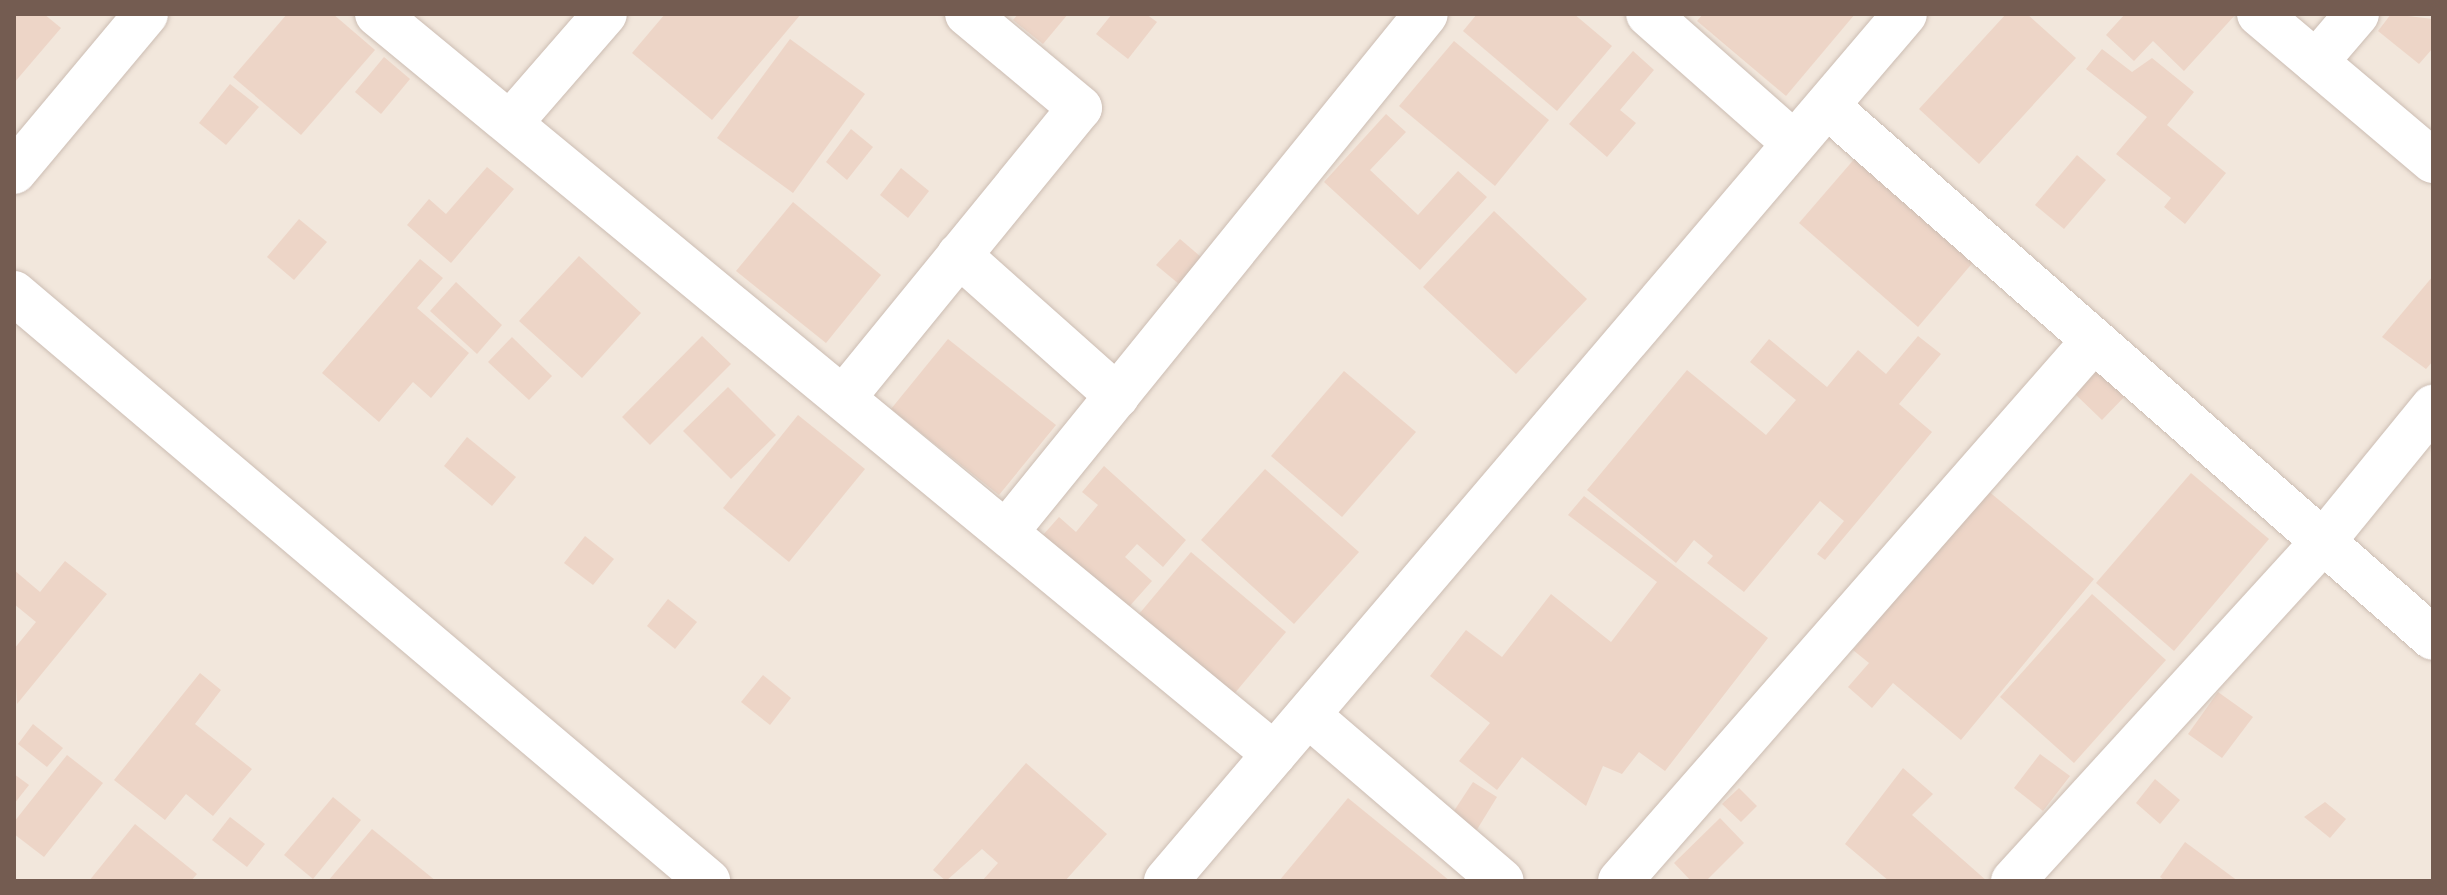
<!DOCTYPE html>
<style>
body{margin:0}
#map{position:relative;width:2447px;height:895px;overflow:hidden;background:#fbf5ed;font-family:"Alegreya Sans",sans-serif}
div>[style]{position:absolute}
[style*='--x']{left:calc(var(--x)*1px);top:calc(var(--y)*1px);width:calc(var(--w)*1px);rotate:calc(var(--a)*1deg)}
.residential>*{inset:0;background:#f2e7dc}
.building>*{inset:0;background:#edd5c7}
.roads{filter:drop-shadow(0 0 2px #ccbdb3) drop-shadow(0 0 2px #ccbdb3)}
.minor>*{height:44px;margin:-22px;padding:0 22px;transform-origin:22px;border-radius:22px;background:#fff}
span{translate:-50% -50%;white-space:nowrap;text-align:center;line-height:1.15;-webkit-text-stroke:8px #fdf9f3;paint-order:stroke}
.frame{position:absolute;inset:0;border:16px solid #745c51;pointer-events:none}
</style>
<div id="map">
<div class="residential">
<div style="clip-path:polygon(14px 14px,2433px 14px,2433px 881px,14px 881px)"></div>
</div>
<div class="building">
<div style="clip-path:polygon(14px 14px,44px 14px,61px 28px,14px 83px)"></div>
<div style="clip-path:polygon(287px 14px,333px 14px,375px 50px,301px 135px,233px 77px)"></div>
<div style="clip-path:polygon(665px 14px,801px 14px,712px 120px,632px 53px)"></div>
<div style="clip-path:polygon(1018px 14px,1068px 14px,1043px 44px,1013px 20px)"></div>
<div style="clip-path:polygon(1112px 14px,1146px 14px,1157px 22px,1128px 59px,1096px 34px)"></div>
<div style="clip-path:polygon(1477px 14px,1574px 14px,1612px 46px,1557px 111px,1463px 31px)"></div>
<div style="clip-path:polygon(1703px 14px,1855px 14px,1786px 96px,1697px 21px)"></div>
<div style="clip-path:polygon(2006px 14px,2027px 14px,2076px 58px,1979px 164px,1919px 109px)"></div>
<div style="clip-path:polygon(2125px 14px,2236px 14px,2184px 71px,2153px 41px,2134px 61px,2106px 35px)"></div>
<div style="clip-path:polygon(2391px 14px,2433px 19px,2433px 48px,2419px 64px,2378px 31px)"></div>
<div style="clip-path:polygon(790px 39px,865px 94px,793px 193px,717px 138px)"></div>
<div style="clip-path:polygon(1454px 41px,1549px 120px,1495px 186px,1399px 106px)"></div>
<div style="clip-path:polygon(2102px 49px,2132px 72px,2152px 58px,2194px 92px,2167px 125px,2226px 173px,2185px 224px,2164px 207px,2171px 198px,2116px 154px,2147px 117px,2086px 69px)"></div>
<div style="clip-path:polygon(1633px 51px,1654px 70px,1620px 110px,1636px 123px,1607px 157px,1569px 124px)"></div>
<div style="clip-path:polygon(384px 57px,410px 79px,381px 114px,355px 92px)"></div>
<div style="clip-path:polygon(230px 84px,259px 107px,226px 145px,199px 123px)"></div>
<div style="clip-path:polygon(1386px 114px,1406px 132px,1370px 170px,1418px 215px,1458px 171px,1487px 197px,1420px 270px,1324px 182px)"></div>
<div style="clip-path:polygon(851px 129px,873px 147px,847px 180px,826px 162px)"></div>
<div style="clip-path:polygon(2077px 155px,2106px 180px,2064px 229px,2035px 205px)"></div>
<div style="clip-path:polygon(1856px 157px,1975px 260px,1918px 327px,1799px 223px)"></div>
<div style="clip-path:polygon(487px 167px,514px 189px,451px 263px,407px 225px,429px 199px,446px 214px)"></div>
<div style="clip-path:polygon(901px 168px,929px 191px,908px 218px,880px 195px)"></div>
<div style="clip-path:polygon(793px 202px,881px 275px,826px 343px,736px 271px)"></div>
<div style="clip-path:polygon(1494px 211px,1587px 299px,1516px 374px,1423px 287px)"></div>
<div style="clip-path:polygon(299px 219px,327px 242px,294px 280px,267px 257px)"></div>
<div style="clip-path:polygon(1180px 239px,1208px 263px,1185px 289px,1156px 265px)"></div>
<div style="clip-path:polygon(579px 256px,641px 313px,582px 378px,519px 321px)"></div>
<div style="clip-path:polygon(420px 259px,443px 278px,417px 308px,469px 353px,431px 398px,413px 382px,379px 422px,322px 373px)"></div>
<div style="clip-path:polygon(2433px 276px,2433px 361px,2426px 369px,2382px 337px)"></div>
<div style="clip-path:polygon(456px 282px,502px 325px,477px 354px,430px 311px)"></div>
<div style="clip-path:polygon(702px 336px,731px 364px,650px 445px,622px 417px)"></div>
<div style="clip-path:polygon(1918px 336px,1941px 354px,1899px 404px,1932px 432px,1825px 560px,1817px 554px,1844px 521px,1820px 501px,1744px 592px,1707px 563px,1713px 556px,1694px 540px,1676px 563px,1587px 490px,1687px 370px,1766px 435px,1796px 400px,1750px 362px,1769px 339px,1827px 387px,1858px 350px,1886px 374px)"></div>
<div style="clip-path:polygon(512px 337px,552px 376px,529px 400px,488px 362px)"></div>
<div style="clip-path:polygon(948px 339px,1056px 425px,999px 495px,891px 409px)"></div>
<div style="clip-path:polygon(2100px 368px,2127px 394px,2102px 420px,2075px 394px)"></div>
<div style="clip-path:polygon(1344px 371px,1416px 432px,1342px 517px,1271px 456px)"></div>
<div style="clip-path:polygon(728px 387px,776px 435px,731px 479px,683px 431px)"></div>
<div style="clip-path:polygon(798px 415px,865px 469px,789px 562px,723px 508px)"></div>
<div style="clip-path:polygon(467px 437px,516px 477px,492px 506px,444px 466px)"></div>
<div style="clip-path:polygon(1104px 466px,1186px 540px,1163px 567px,1137px 544px,1125px 557px,1152px 581px,1127px 609px,1043px 535px,1059px 517px,1076px 532px,1098px 505px,1082px 492px)"></div>
<div style="clip-path:polygon(1265px 469px,1359px 552px,1294px 624px,1201px 540px)"></div>
<div style="clip-path:polygon(2191px 473px,2269px 539px,2174px 651px,2096px 583px)"></div>
<div style="clip-path:polygon(1987px 490px,2094px 579px,1961px 740px,1893px 683px,1872px 708px,1848px 687px,1869px 663px,1853px 650px)"></div>
<div style="clip-path:polygon(1584px 496px,1768px 638px,1665px 771px,1639px 752px,1622px 774px,1603px 766px,1586px 806px,1522px 757px,1497px 790px,1459px 761px,1490px 723px,1430px 676px,1466px 630px,1502px 657px,1551px 594px,1611px 642px,1657px 582px,1568px 515px)"></div>
<div style="clip-path:polygon(585px 536px,614px 559px,593px 585px,564px 563px)"></div>
<div style="clip-path:polygon(1191px 552px,1286px 632px,1229px 700px,1134px 620px)"></div>
<div style="clip-path:polygon(65px 561px,107px 594px,17px 704px,14px 649px,36px 622px,14px 604px,14px 570px,40px 592px)"></div>
<div style="clip-path:polygon(2092px 594px,2166px 660px,2074px 763px,2000px 697px)"></div>
<div style="clip-path:polygon(668px 599px,697px 622px,675px 649px,647px 626px)"></div>
<div style="clip-path:polygon(200px 673px,221px 690px,195px 724px,252px 769px,213px 816px,186px 794px,165px 820px,114px 780px)"></div>
<div style="clip-path:polygon(763px 675px,791px 698px,770px 725px,741px 702px)"></div>
<div style="clip-path:polygon(2218px 692px,2253px 717px,2222px 758px,2188px 734px)"></div>
<div style="clip-path:polygon(33px 724px,63px 748px,47px 767px,18px 744px)"></div>
<div style="clip-path:polygon(2040px 754px,2070px 776px,2043px 811px,2014px 788px)"></div>
<div style="clip-path:polygon(67px 755px,103px 783px,44px 857px,14px 834px,14px 822px)"></div>
<div style="clip-path:polygon(1026px 763px,1107px 834px,1065px 881px,982px 881px,998px 863px,982px 849px,946px 881px,933px 870px)"></div>
<div style="clip-path:polygon(1903px 768px,1933px 794px,1912px 815px,1987px 881px,1889px 881px,1845px 844px)"></div>
<div style="clip-path:polygon(14px 774px,29px 785px,14px 804px)"></div>
<div style="clip-path:polygon(2155px 779px,2180px 800px,2160px 824px,2136px 803px)"></div>
<div style="clip-path:polygon(1473px 782px,1497px 797px,1473px 836px,1448px 820px)"></div>
<div style="clip-path:polygon(1739px 788px,1757px 806px,1741px 822px,1722px 804px)"></div>
<div style="clip-path:polygon(333px 797px,361px 820px,313px 879px,284px 855px)"></div>
<div style="clip-path:polygon(1348px 798px,1450px 881px,1279px 881px)"></div>
<div style="clip-path:polygon(2325px 802px,2346px 819px,2330px 838px,2304px 817px)"></div>
<div style="clip-path:polygon(230px 817px,265px 844px,247px 867px,212px 840px)"></div>
<div style="clip-path:polygon(1720px 818px,1744px 843px,1706px 881px,1691px 881px,1674px 863px)"></div>
<div style="clip-path:polygon(135px 824px,197px 874px,191px 881px,89px 881px)"></div>
<div style="clip-path:polygon(372px 829px,436px 881px,328px 881px)"></div>
<div style="clip-path:polygon(2185px 842px,2238px 881px,2165px 881px,2160px 877px)"></div>
</div>
<div class="roads">
<div class="minor">
<div style="--x:377;--y:14;--w:1163;--a:39.52"></div>
<div style="--x:1648;--y:14;--w:195;--a:41.5"></div>
<div style="--x:2259;--y:14;--w:228;--a:40.2"></div>
<div style="--x:2316;--y:62;--w:63;--a:-49.5"></div>
<div style="--x:1827;--y:106;--w:806;--a:41.28"></div>
<div style="--x:511;--y:122;--w:143;--a:-49"></div>
<div style="--x:14;--y:172;--w:206;--a:-50.1"></div>
<div style="--x:959;--y:255;--w:212;--a:41.7"></div>
<div style="--x:14;--y:293;--w:910;--a:40.27"></div>
<div style="--x:844;--y:397;--w:373;--a:-50.8"></div>
<div style="--x:1080;--y:108;--w:147;--a:-140.2"></div>
<div style="--x:1007;--y:531;--w:665;--a:-50.98"></div>
<div style="--x:1308;--y:715;--w:255;--a:40.6"></div>
<div style="--x:1166;--y:881;--w:1139;--a:-49.56"></div>
<div style="--x:1620;--y:881;--w:718;--a:-48.78"></div>
<div style="--x:2013;--y:881;--w:458;--a:-47.6"></div>
<div style="--x:2322;--y:543;--w:176;--a:-50.8"></div>
</div>
</div>
<div class="frame"></div>
</div>
